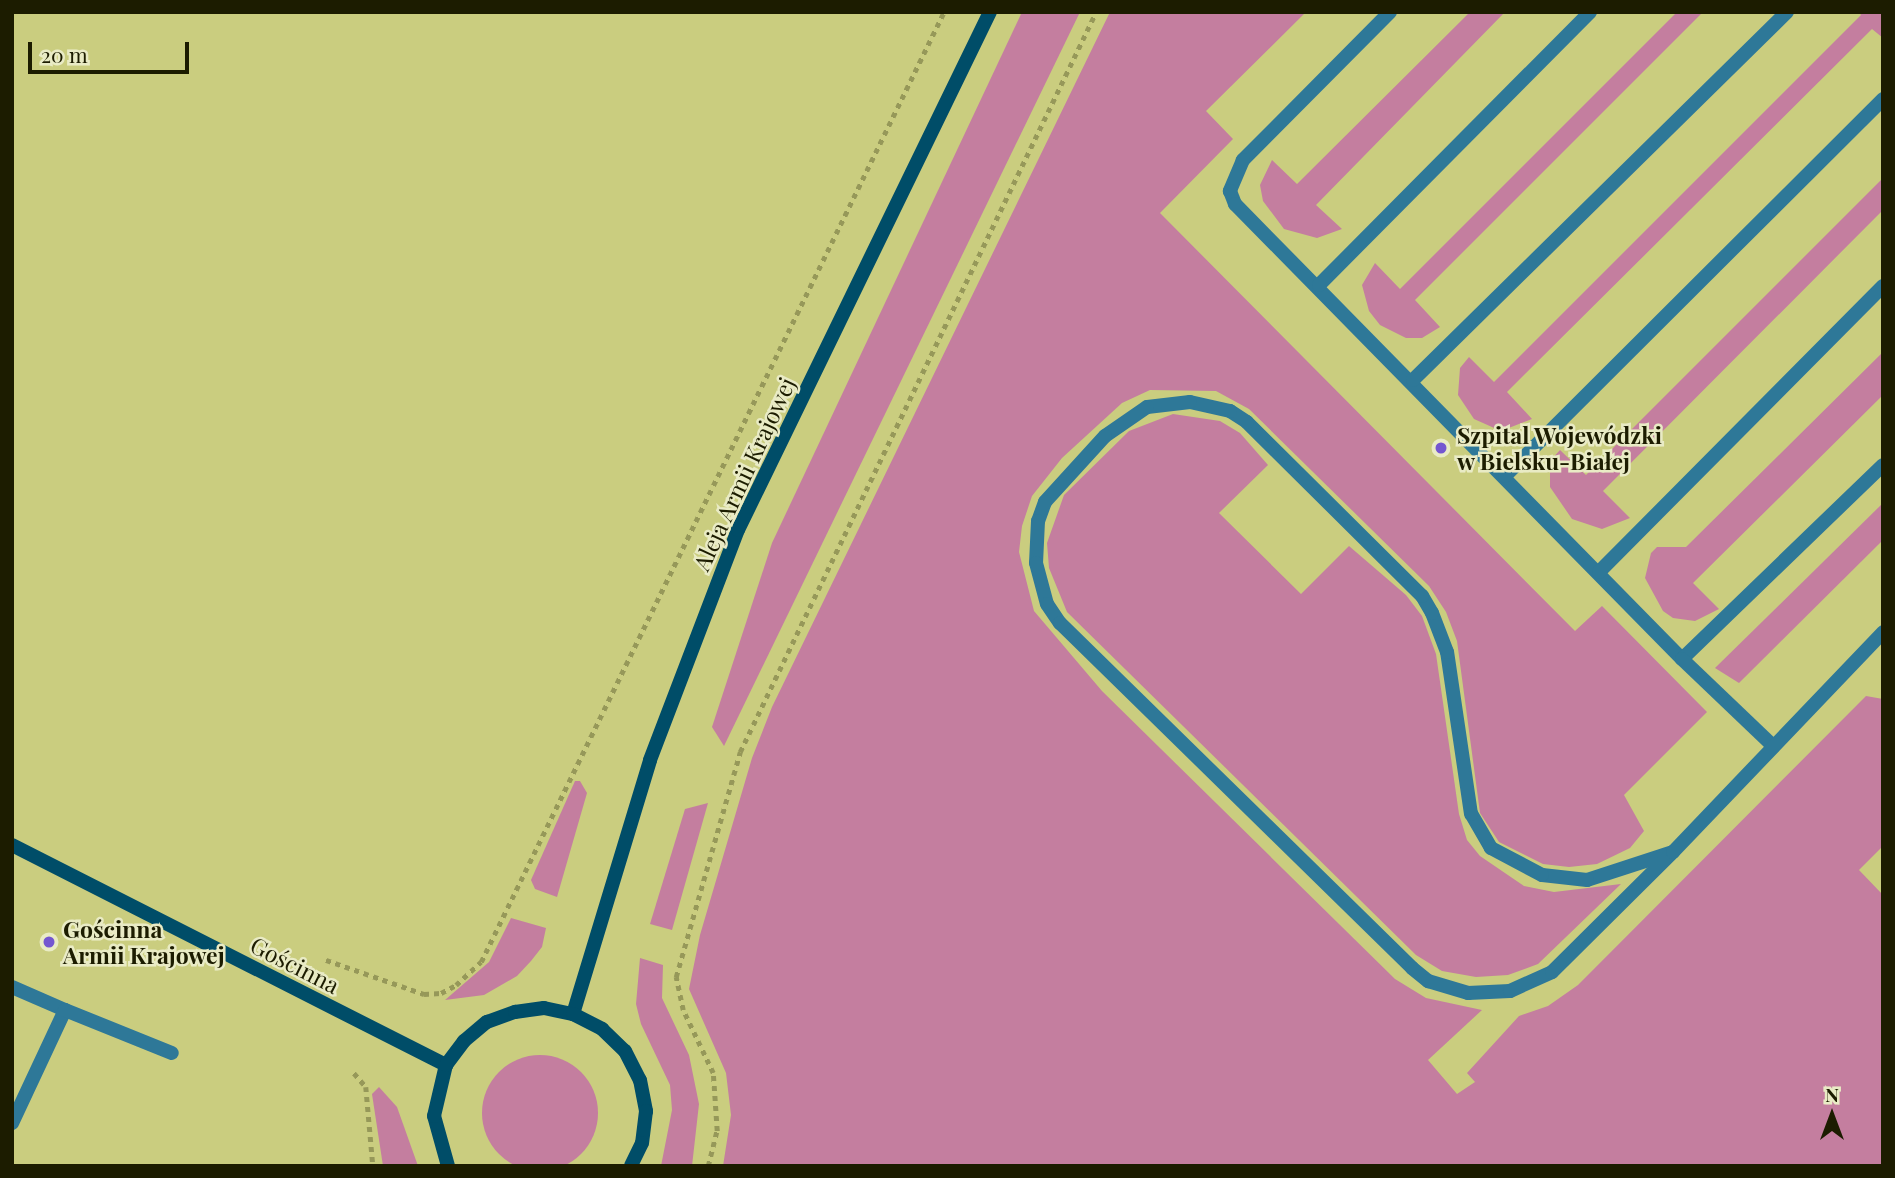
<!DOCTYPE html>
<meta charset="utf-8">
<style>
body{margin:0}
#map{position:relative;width:1895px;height:1178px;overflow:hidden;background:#cacd7f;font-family:"Playfair Display",serif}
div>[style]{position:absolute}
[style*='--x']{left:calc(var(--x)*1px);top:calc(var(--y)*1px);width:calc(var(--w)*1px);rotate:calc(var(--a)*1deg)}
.green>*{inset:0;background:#c47e9f}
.round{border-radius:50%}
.path>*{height:4.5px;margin-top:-2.25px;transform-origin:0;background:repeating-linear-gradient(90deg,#969859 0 5px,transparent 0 10px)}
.lane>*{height:14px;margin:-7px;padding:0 7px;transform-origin:7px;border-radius:7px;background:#2e7898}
.secondary>*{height:14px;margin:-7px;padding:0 7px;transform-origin:7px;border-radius:7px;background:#004d68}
.dots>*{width:19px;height:19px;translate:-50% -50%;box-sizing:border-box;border:4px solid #e9ebc5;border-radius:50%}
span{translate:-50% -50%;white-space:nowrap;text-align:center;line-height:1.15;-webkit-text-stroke:5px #e9ebc5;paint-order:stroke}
.poi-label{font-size:23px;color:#1c1c00;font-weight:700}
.left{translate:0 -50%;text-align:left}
.street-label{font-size:23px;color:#1c1c00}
.frame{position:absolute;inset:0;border:14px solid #1c1c00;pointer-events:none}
.north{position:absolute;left:1797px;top:1080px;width:70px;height:70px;-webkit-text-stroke:5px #e9ebc5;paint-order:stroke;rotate:0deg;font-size:19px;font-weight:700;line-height:28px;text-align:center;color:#1c1c00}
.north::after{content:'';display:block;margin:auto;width:24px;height:32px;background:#1c1c00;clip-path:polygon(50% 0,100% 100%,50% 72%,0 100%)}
.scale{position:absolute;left:28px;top:42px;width:161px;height:32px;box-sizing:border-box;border:4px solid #1c1c00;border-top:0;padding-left:9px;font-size:21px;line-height:24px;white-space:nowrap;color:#1c1c00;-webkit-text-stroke:5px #e9ebc5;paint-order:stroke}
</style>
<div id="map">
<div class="green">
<div style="clip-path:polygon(1022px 12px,1080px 12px,724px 746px,712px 727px,772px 543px)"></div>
<div style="clip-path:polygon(1110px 12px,1306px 12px,1206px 111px,1233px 139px,1160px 213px,1575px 631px,1602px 606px,1707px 712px,1624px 795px,1644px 831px,1630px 848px,1597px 864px,1569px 867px,1543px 864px,1499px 842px,1480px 813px,1457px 641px,1446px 612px,1429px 586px,1249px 409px,1216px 391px,1150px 390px,1122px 403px,1062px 458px,1032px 496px,1022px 526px,1019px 552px,1034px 611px,1102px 691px,1395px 979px,1426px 998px,1482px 1010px,1428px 1060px,1457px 1094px,1475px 1082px,1467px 1073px,1519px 1016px,1548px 1006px,1578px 985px,1866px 696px,1883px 699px,1883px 846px,1859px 870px,1883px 895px,1883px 1166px,723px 1166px,731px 1115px,726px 1073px,689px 989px,700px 935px,752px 758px,772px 707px)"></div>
<div style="clip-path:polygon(1470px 12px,1505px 12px,1316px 205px,1342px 229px,1317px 238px,1284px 229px,1263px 201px,1260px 185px,1272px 160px,1297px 184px)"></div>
<div style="clip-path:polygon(1677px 12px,1703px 12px,1415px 300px,1440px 327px,1422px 338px,1406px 338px,1380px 325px,1369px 311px,1362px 285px,1375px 263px,1400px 289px)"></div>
<div style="clip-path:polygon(1859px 12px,1883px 12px,1883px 38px,1872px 29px,1507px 392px,1532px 419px,1501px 431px,1474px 419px,1458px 395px,1460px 368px,1469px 357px,1494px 382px,1861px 15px)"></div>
<div style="clip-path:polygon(1883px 178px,1883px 210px,1603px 491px,1630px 518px,1602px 529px,1572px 519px,1550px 487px,1550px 461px,1560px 450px,1586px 475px)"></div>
<div style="clip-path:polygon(1883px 352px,1883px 395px,1693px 583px,1719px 609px,1695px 621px,1673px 618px,1663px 611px,1645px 578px,1651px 553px,1657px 547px,1686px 547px)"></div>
<div style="clip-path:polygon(1173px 414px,1220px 421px,1240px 433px,1268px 465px,1219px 513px,1301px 594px,1349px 546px,1406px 595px,1422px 616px,1436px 654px,1459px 814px,1467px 840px,1480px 856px,1524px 886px,1554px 892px,1621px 884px,1538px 964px,1508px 975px,1476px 977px,1442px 971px,1416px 955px,1067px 612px,1049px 568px,1047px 543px,1064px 495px,1129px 431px)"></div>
<div style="clip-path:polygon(1883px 503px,1883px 540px,1739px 683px,1715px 668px)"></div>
<div style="clip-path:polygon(575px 781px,580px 781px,587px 793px,557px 897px,535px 889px,531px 880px)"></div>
<div style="clip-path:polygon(708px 803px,672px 930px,650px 924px,685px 809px)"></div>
<div style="clip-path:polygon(511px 918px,546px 928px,542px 947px,531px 961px,517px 976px,484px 995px,445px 1000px,489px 962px)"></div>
<div style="clip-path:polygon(640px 958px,663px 965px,662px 998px,689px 1055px,699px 1104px,692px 1166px,661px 1166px,672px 1110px,670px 1085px,641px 1024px,636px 1004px)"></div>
<div class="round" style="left:482px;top:1055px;width:116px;height:116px"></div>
<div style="clip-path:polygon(379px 1087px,397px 1107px,418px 1166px,383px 1166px,372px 1094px)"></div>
</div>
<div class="path">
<div style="--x:326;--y:960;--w:104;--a:19.1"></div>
<div style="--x:424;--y:994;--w:17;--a:-3"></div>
<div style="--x:441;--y:993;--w:17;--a:-28"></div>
<div style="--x:456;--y:985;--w:34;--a:-43"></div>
<div style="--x:481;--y:962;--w:1057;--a:-64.02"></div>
<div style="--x:354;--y:1073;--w:18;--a:49"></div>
<div style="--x:366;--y:1087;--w:79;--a:84.9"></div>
<div style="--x:708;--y:1166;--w:36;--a:-76"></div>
<div style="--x:717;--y:1131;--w:58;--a:-93.9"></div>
<div style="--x:713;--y:1073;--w:70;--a:-115.5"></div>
<div style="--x:683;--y:1010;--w:34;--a:-102"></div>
<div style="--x:676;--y:977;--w:234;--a:-74.1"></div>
<div style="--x:740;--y:752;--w:821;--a:-64.31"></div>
</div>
<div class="lane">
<div style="--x:1390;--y:12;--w:209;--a:134.8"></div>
<div style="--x:1243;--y:160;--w:34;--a:113"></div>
<div style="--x:1230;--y:191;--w:14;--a:69"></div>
<div style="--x:1235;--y:204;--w:638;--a:45.51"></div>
<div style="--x:1682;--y:659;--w:279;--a:-44"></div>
<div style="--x:1319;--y:285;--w:385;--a:-45.2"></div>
<div style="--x:1413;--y:380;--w:525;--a:-44.54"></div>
<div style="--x:1505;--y:476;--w:534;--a:-44.92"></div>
<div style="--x:1599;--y:572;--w:403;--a:-45.2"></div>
<div style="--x:1682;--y:659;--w:126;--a:43.7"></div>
<div style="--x:1673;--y:852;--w:90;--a:162"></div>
<div style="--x:1587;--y:880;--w:45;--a:-173.7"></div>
<div style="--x:1542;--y:875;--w:58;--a:-152.1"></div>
<div style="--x:1491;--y:848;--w:39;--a:-120"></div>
<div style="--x:1471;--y:814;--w:164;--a:-98.4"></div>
<div style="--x:1447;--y:652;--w:42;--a:-111"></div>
<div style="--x:1432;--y:613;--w:20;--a:-120"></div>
<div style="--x:1422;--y:596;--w:247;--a:-135.2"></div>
<div style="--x:1247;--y:422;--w:20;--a:-147"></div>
<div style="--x:1230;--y:411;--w:41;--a:-167.3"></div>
<div style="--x:1190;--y:402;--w:43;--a:173.4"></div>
<div style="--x:1147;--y:407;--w:51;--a:145.4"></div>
<div style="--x:1105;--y:436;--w:89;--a:132.3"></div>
<div style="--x:1045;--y:502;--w:20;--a:110"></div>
<div style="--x:1038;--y:521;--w:42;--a:92.7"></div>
<div style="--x:1036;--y:563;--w:42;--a:75"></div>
<div style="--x:1047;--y:604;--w:23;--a:56"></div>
<div style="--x:1060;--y:623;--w:493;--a:44.4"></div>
<div style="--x:1412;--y:968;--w:21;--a:39"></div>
<div style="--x:1428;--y:981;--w:42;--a:16.7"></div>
<div style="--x:1468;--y:993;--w:42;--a:-2.7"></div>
<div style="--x:1510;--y:991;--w:46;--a:-24.3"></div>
<div style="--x:1552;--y:972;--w:170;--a:-44.8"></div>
<div style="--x:1673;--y:852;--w:304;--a:-46.3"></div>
<div style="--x:12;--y:987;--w:58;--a:23.5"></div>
<div style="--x:65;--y:1010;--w:125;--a:115.1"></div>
<div style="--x:65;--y:1010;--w:115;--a:21.9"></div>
</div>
<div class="secondary">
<div style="--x:12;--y:845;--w:487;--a:26.9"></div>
<div style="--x:573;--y:1014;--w:265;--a:-73.1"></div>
<div style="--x:650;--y:760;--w:246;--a:-69.1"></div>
<div style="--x:738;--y:530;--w:576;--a:-64.06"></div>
<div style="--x:448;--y:1166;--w:52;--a:-105.6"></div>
<div style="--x:434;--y:1116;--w:52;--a:-76.8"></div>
<div style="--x:446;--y:1065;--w:30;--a:-53"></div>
<div style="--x:464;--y:1041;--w:30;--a:-40"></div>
<div style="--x:487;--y:1022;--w:30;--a:-20"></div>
<div style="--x:515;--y:1012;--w:29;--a:-8"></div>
<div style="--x:544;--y:1008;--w:30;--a:12"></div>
<div style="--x:573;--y:1014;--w:33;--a:27"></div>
<div style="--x:602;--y:1029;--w:32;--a:44"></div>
<div style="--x:625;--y:1051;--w:33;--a:63"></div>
<div style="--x:640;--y:1080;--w:32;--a:79"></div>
<div style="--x:646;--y:1111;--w:32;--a:97"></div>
<div style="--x:642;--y:1143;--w:25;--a:116"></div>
</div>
<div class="dots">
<div style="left:1441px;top:448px;background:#7456d0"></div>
<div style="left:49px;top:942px;background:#7456d0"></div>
</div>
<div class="poi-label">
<span class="left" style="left:1457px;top:448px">Szpital Wojewódzki<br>w Bielsku-Białej</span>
<span class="left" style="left:63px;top:942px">Gościnna<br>Armii Krajowej</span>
</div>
<div class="street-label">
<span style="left:744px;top:474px;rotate:-65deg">Aleja Armii Krajowej</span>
<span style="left:295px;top:965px;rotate:27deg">Gościnna</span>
</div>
<div class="frame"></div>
<div class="north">N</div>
<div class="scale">20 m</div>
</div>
